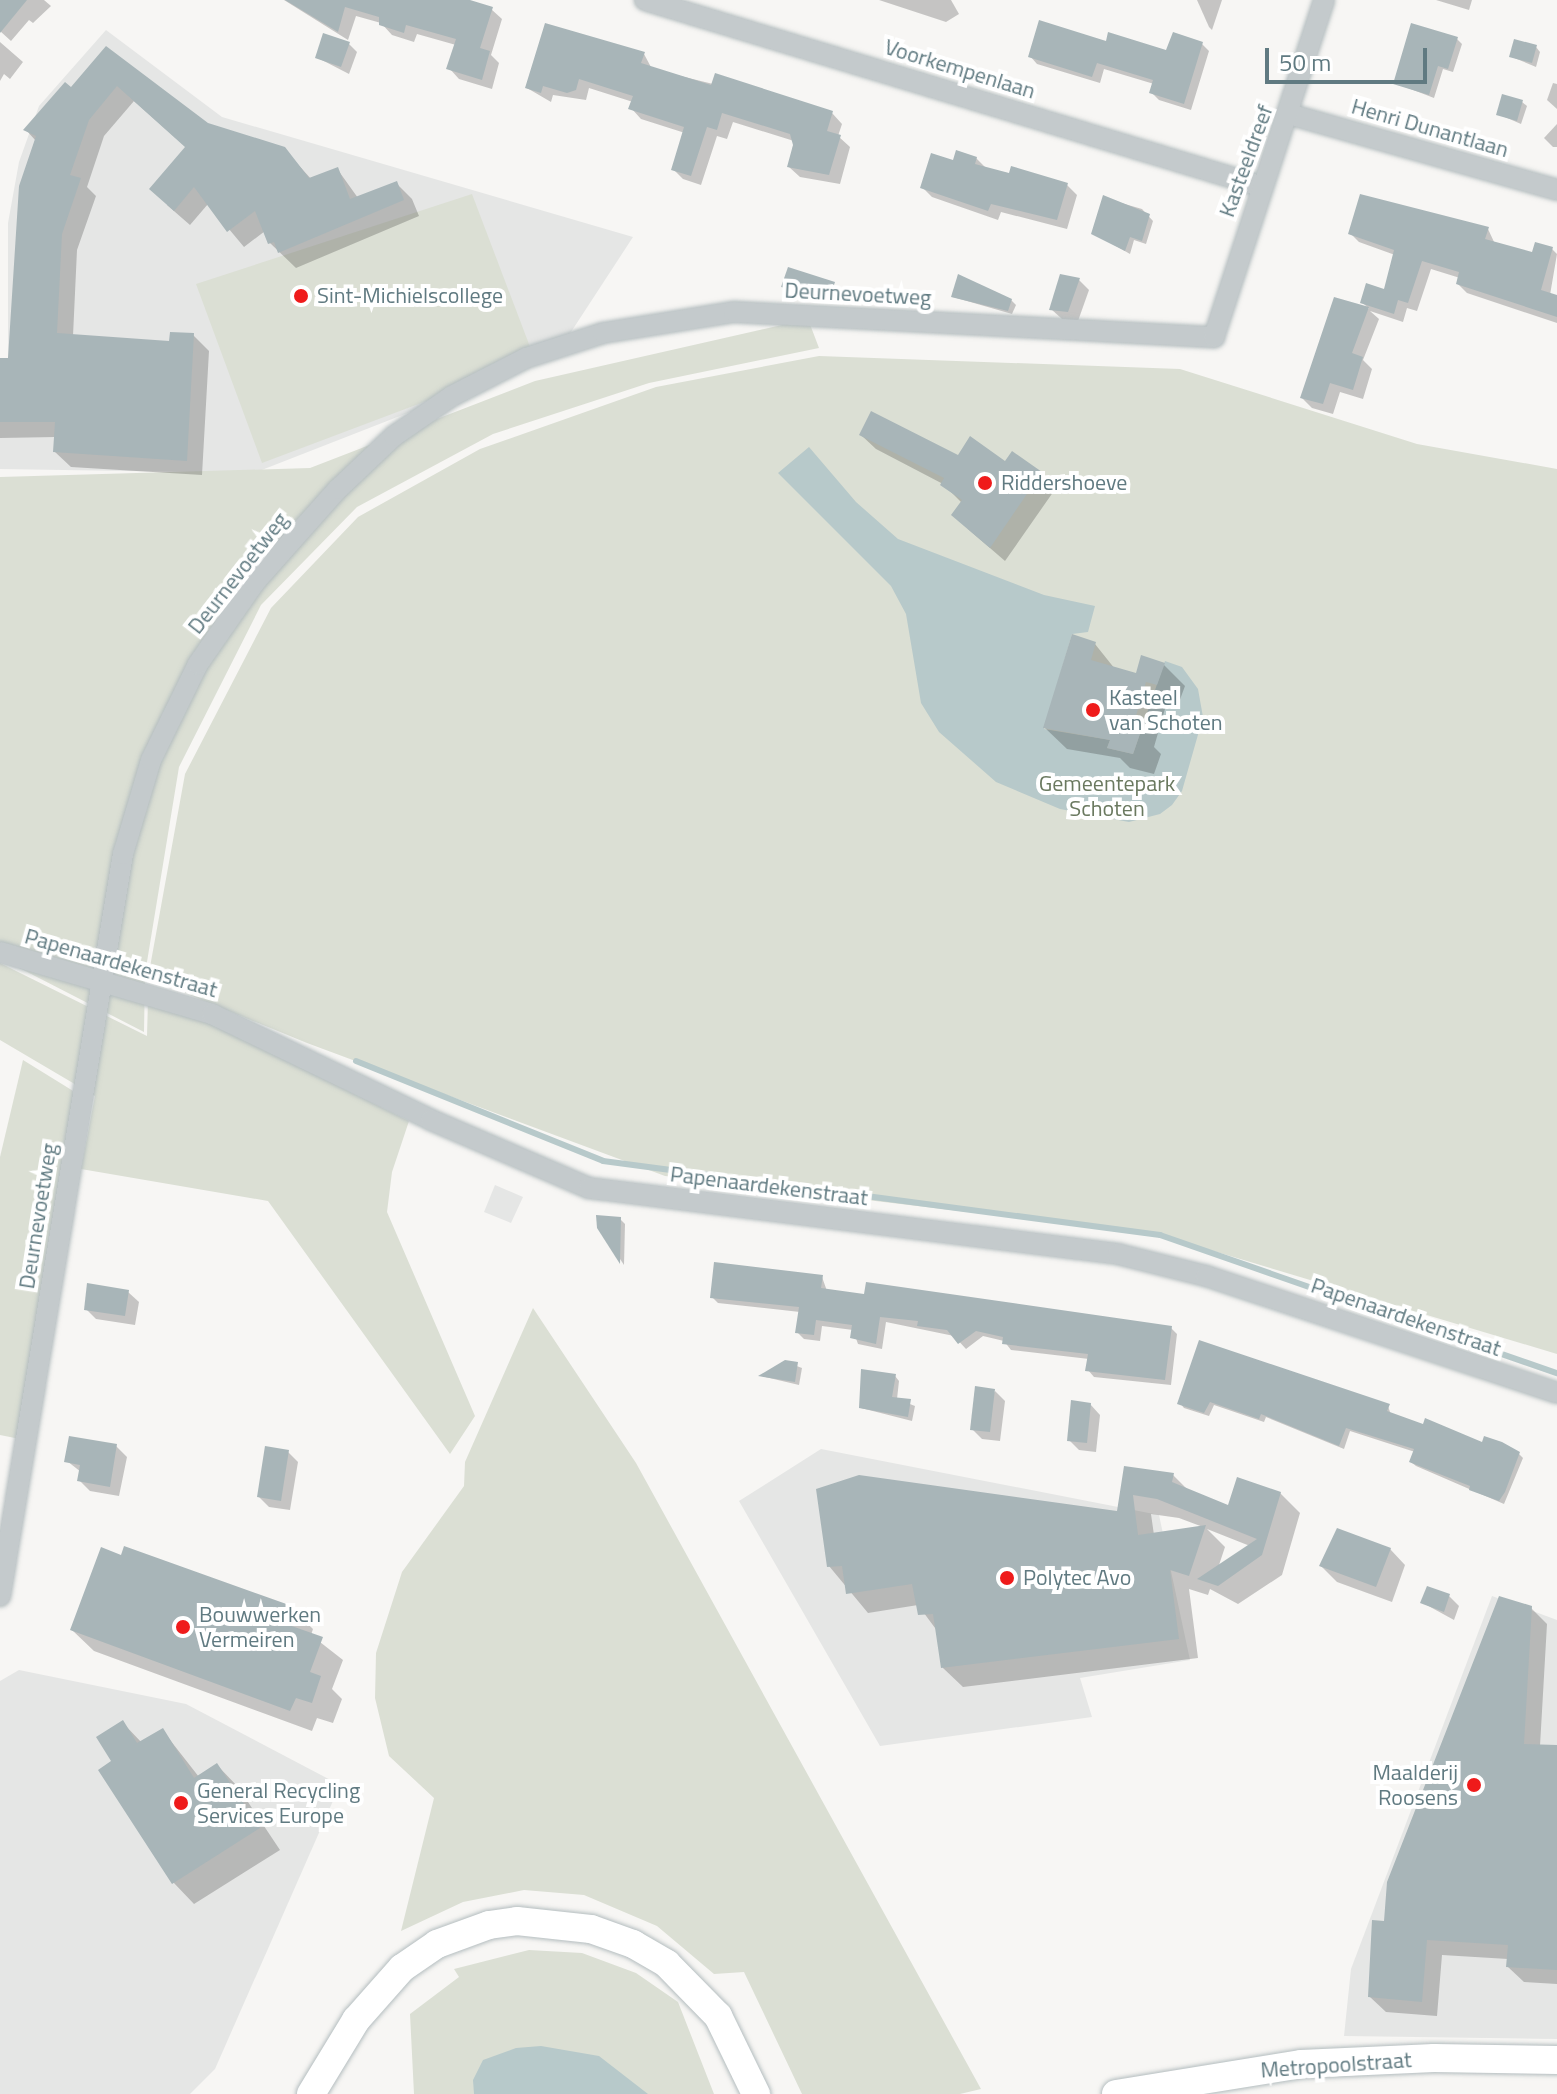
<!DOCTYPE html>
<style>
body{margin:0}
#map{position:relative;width:1557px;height:2094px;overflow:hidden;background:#f7f6f4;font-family:"Titillium Web",sans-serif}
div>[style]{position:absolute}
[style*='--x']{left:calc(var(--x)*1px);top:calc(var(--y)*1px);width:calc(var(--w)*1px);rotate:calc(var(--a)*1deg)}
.built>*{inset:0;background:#e5e6e5}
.green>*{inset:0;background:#dbdfd4}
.water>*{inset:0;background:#b7c9ca}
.shadow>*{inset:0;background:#0003}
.stream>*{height:6px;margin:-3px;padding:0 3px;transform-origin:3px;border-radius:3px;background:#b7c9ca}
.building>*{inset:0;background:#a8b5b8}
.roads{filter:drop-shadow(0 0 2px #b4bdbf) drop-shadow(0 0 2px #b4bdbf)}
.street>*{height:20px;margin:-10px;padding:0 10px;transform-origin:10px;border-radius:10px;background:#c4cacc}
.secondary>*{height:28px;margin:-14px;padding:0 14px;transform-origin:14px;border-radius:14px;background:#fff}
.dots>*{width:22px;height:22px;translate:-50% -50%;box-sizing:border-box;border:4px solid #fff;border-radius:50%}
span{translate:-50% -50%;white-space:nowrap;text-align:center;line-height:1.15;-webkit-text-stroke:8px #fff;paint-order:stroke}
.street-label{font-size:22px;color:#607a81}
.poi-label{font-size:22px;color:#607a81}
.left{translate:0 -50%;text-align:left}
.right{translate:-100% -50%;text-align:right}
.park-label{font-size:22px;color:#6a795f}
.scale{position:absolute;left:1265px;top:48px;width:162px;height:36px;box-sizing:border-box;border:4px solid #607a81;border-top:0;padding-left:10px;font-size:24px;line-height:28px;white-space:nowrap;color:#607a81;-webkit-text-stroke:6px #fff;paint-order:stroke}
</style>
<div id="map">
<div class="built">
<div style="clip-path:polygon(106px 30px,222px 117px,633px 237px,556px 355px,254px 473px,0 469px,0 385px,8px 385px,8px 223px,19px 162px,39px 106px)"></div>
<div style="clip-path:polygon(495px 1185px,523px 1197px,511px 1223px,484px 1212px)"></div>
<div style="clip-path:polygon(821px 1449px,1159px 1515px,1190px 1660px,1080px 1678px,1092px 1717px,880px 1746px,739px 1501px)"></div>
<div style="clip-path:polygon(1492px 1596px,1557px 1620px,1557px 2039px,1344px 2036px,1351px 1969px)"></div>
<div style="clip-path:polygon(19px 1670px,186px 1704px,340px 1785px,215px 2069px,190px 2094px,0 2094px,0 1681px)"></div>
</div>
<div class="green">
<div style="clip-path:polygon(472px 194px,535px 360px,262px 463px,196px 284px)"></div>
<div style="clip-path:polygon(808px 319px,819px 348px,649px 383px,493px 434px,357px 507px,261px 605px,179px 767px,145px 974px,144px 1032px,0 958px,0 477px,310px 468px,535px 381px)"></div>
<div style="clip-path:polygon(819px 356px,1180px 369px,1417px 444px,1557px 469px,1557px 1354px,1160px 1235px,665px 1176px,307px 1043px,148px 978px,185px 774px,271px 608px,358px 517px,480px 449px,656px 387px)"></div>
<div style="clip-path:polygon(0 963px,147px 1036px,148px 1000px,207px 1021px,409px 1121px,392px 1172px,387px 1212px,475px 1416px,450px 1454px,268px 1201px,81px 1169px,95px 1096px,0 1040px)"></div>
<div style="clip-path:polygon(23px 1060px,91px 1102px,20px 1439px,0 1435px,0 1157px)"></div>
<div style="clip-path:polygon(533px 1308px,636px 1463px,981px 2089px,960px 2094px,802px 2094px,744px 1972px,714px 1974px,657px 1926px,584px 1895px,524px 1890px,463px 1902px,401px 1931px,434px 1798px,389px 1756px,375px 1698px,376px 1653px,402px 1572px,464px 1486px,465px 1462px)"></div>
<div style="clip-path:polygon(529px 1950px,582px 1953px,636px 1973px,678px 2002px,714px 2094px,414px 2094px,410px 2014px,459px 1977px,454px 1969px)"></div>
</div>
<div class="water">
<div style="clip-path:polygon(809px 447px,856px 502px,898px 539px,1044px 595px,1095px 606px,1088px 632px,1072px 634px,1044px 729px,1110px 740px,1107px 748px,1133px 754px,1165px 661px,1182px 667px,1198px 689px,1203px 717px,1182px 791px,1172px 805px,1160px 814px,1129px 822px,1060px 809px,996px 782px,939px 732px,921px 703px,906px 614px,891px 586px,778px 473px)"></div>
<div style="clip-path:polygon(541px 2046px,599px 2056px,648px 2094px,474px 2094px,473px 2080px,483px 2060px,516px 2048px)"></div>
</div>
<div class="shadow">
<div style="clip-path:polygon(0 0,44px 0,51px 6px,33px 23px,29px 20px,11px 41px,0 31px)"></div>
<div style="clip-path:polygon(284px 0,462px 0,491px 9px,502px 19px,491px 55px,499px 63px,492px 89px,459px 79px,449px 68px,456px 45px,417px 34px,414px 42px,392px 35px,381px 23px,356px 16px,348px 40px)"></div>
<div style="clip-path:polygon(879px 0,951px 0,959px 14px,946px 22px)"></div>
<div style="clip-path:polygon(1197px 0,1222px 0,1212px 30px,1209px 27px)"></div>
<div style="clip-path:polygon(1436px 0,1472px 0,1469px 10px)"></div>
<div style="clip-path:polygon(1457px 39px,1462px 44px,1453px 72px,1443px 69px,1434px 98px,1395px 83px)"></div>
<div style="clip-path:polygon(0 42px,23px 62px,10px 79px,4px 74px,0 81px)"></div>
<div style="clip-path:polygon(349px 44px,357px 52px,349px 74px,318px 58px)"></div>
<div style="clip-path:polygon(1107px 44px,1167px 53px,1202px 44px,1209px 51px,1191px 110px,1159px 100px,1152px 93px,1154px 84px,1104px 69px,1100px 83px,1037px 64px,1030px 56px)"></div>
<div style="clip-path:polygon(1536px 47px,1540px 52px,1536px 67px,1512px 57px)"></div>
<div style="clip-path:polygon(106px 48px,207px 125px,284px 149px,312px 180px,338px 170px,358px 198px,396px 183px,412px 199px,419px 216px,296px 268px,270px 243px,265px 231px,244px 247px,208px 204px,190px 225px,167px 205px,187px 148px,134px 101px,104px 136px,87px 187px,96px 196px,77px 250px,73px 336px,171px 343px,193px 335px,209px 351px,202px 475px,71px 467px,55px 452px,56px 437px,0 438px,0 360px,10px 360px,36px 141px,26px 130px,72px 90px)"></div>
<div style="clip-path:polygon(644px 54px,652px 69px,832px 113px,842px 124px,838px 136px,850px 147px,840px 184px,800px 177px,789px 167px,794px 141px,733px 122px,727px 139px,717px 136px,701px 185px,683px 179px,673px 169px,685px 133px,641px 119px,631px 108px,633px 102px,589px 88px,586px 100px,553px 95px,551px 102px,527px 88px)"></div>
<div style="clip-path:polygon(1553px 83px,1557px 84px,1557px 109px,1547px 100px)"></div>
<div style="clip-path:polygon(1522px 102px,1527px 106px,1521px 124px,1498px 114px)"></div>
<div style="clip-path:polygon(1557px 124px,1557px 147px,1553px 147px,1544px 138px)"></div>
<div style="clip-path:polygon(976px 158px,987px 169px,1067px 185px,1077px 195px,1067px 229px,1001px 212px,998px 220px,932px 197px,922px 187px)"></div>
<div style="clip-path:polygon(1104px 198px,1142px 209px,1153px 221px,1146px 244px,1134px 240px,1130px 254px,1093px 233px)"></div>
<div style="clip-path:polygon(1488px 229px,1495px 244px,1533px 254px,1552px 249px,1557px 254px,1550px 295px,1557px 297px,1557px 323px,1467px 293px,1458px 284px,1460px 278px,1431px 269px,1417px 311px,1407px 308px,1403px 322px,1370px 311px,1379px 319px,1363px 360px,1372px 369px,1363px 399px,1340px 392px,1333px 414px,1312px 408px,1302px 398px,1335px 299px,1369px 309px,1362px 302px,1385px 291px,1395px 255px,1359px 242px,1350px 233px)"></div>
<div style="clip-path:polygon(1079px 280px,1089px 290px,1078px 321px,1062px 319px,1051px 309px)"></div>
<div style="clip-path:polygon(833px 284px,838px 289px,835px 300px,784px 286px)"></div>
<div style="clip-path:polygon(953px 297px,1011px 300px,1016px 305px,1012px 314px)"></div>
<div style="clip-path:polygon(861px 435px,958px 458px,1006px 464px,1013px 454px,1056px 488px,1005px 561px,968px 529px,962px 503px,943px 484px,876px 449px)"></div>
<div style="clip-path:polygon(1095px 644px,1115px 669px,1137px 675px,1164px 665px,1185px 686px,1178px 705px,1167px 702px,1154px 747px,1161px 754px,1154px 774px,1130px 768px,1120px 758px,1067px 749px,1045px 728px)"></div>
<div style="clip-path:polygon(620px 1219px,625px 1224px,624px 1265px,599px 1227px)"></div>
<div style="clip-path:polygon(822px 1277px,827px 1291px,1171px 1328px,1177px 1334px,1171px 1385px,1094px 1377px,1088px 1370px,1089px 1359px,1011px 1350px,1004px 1341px,983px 1336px,966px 1349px,954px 1336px,886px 1322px,882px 1349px,858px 1344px,853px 1330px,822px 1326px,820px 1341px,804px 1339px,797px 1332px,800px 1312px,718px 1303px,712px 1297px)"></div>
<div style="clip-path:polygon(128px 1292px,139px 1302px,135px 1325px,96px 1319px,86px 1309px)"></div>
<div style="clip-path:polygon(1200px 1342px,1388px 1406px,1391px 1415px,1519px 1454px,1523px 1458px,1504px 1504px,1416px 1466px,1411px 1462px,1415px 1452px,1350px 1431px,1344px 1449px,1266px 1417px,1264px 1422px,1214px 1405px,1209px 1416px,1184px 1408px,1180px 1403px)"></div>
<div style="clip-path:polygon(786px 1362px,802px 1368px,799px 1385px,761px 1376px)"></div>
<div style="clip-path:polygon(895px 1376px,899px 1381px,897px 1399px,915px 1406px,912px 1421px,861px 1408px)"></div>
<div style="clip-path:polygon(995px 1391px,1005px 1401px,1000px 1441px,982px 1439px,972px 1429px)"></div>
<div style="clip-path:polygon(1090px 1404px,1100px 1415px,1096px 1452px,1079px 1450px,1069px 1440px)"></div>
<div style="clip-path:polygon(116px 1446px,127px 1457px,119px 1496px,90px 1491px,79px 1480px,81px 1472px,67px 1461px)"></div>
<div style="clip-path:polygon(288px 1452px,298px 1462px,290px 1510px,269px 1507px,259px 1497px)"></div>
<div style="clip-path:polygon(evenodd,1125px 1468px,1173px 1475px,1188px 1490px,1229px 1507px,1280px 1493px,1300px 1513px,1282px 1575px,1238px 1604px,1210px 1589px,1208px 1595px,1189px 1589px,1198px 1658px,963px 1687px,943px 1668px,938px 1632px,918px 1605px,868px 1613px,829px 1566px,1119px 1514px,1125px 1468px,1151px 1514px,1179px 1518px,1203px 1527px,1154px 1535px,1151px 1514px,1125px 1468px,1207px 1529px,1250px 1546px,1218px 1568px,1225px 1547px,1207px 1529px)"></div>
<div style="clip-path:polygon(1390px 1549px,1405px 1565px,1392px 1602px,1337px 1582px,1321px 1566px)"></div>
<div style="clip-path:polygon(1449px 1596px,1459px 1606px,1454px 1620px,1423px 1603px)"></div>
<div style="clip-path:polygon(291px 1608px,313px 1629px,311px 1635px,343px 1660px,332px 1689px,342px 1699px,333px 1723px,317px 1718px,312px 1731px,94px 1651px,72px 1630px)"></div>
<div style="clip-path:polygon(1531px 1608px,1547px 1624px,1540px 1746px,1557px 1747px,1557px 1984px,1524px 1982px,1508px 1967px,1508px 1959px,1442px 1955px,1437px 2016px,1386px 2012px,1370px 1997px,1386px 1923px)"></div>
<div style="clip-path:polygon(123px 1723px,142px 1743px,163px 1731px,199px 1777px,217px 1765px,238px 1787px,280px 1850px,194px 1904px,173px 1882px,114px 1761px)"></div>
</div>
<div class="stream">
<div style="--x:356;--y:1061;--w:266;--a:22"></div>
<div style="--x:603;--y:1161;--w:562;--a:7.57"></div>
<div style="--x:1160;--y:1235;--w:420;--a:19.2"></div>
</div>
<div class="building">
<div style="clip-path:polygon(0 0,27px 0,0 33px)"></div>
<div style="clip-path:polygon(285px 0,470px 0,493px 7px,480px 48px,490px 51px,482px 80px,446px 69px,456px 39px,406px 25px,404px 33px,379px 25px,379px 17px,345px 7px,338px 32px)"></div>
<div style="clip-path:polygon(1039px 20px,1106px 41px,1108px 32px,1166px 50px,1173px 32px,1203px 42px,1184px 104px,1149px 93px,1153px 80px,1097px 63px,1092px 77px,1028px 57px)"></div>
<div style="clip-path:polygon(545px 23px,645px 52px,641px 63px,711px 85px,715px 73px,833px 111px,827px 131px,841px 135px,829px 175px,787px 167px,793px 145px,790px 134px,722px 113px,717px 130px,707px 127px,691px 176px,671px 170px,684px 127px,628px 109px,633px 96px,579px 79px,576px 90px,567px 93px,543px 86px,541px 93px,525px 88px)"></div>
<div style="clip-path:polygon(1411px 23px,1458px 37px,1448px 69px,1438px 66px,1429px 95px,1393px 84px)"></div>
<div style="clip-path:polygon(323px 33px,350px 42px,341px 67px,315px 58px)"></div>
<div style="clip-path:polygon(1514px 39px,1537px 45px,1532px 63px,1509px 57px)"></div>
<div style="clip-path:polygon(106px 46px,208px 123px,285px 147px,309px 178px,338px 167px,350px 199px,397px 181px,404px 200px,278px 253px,274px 242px,268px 244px,255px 211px,227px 232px,194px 187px,174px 211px,149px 189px,185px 147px,117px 86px,89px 120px,70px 175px,81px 178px,62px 234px,57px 333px,169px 341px,170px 332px,194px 333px,187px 461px,53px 452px,55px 422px,0 422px,0 358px,8px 358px,19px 186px,36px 136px,23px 130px,65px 82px,71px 87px)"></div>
<div style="clip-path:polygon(1502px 94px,1523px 100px,1517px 121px,1496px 115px)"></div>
<div style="clip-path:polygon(956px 150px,977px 157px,975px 164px,1009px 173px,1011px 166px,1068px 183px,1057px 220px,991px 204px,988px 211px,920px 188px,931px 153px,953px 160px)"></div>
<div style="clip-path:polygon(1360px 194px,1489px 227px,1485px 239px,1532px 252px,1535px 242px,1553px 247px,1541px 290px,1557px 295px,1557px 317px,1456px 284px,1459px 272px,1422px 261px,1408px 303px,1398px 300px,1394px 314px,1360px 303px,1366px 283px,1384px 289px,1394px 250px,1348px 234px)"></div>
<div style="clip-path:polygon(1103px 195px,1150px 214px,1142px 241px,1130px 237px,1125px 251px,1091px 234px)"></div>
<div style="clip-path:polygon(788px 267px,835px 282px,830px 297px,781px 287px)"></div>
<div style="clip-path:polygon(958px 274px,1012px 299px,1008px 311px,951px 297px)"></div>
<div style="clip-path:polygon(1060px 274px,1080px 278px,1068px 312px,1049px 310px)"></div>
<div style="clip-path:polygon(1334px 297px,1369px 307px,1352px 353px,1363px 357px,1353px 390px,1330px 383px,1323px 404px,1300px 398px)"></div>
<div style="clip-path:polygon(871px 411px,958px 455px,970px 436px,1005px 461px,1012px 451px,1042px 472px,990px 548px,951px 515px,962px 500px,940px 485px,944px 478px,859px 435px)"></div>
<div style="clip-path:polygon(1072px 634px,1096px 642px,1091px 660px,1136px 673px,1141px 655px,1165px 663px,1157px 685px,1146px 682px,1132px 729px,1141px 731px,1133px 754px,1107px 748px,1110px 740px,1043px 728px)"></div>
<div style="clip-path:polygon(596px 1215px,621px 1217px,620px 1264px,597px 1228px)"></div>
<div style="clip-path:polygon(714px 1262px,823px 1275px,821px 1288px,864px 1294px,866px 1282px,1172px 1326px,1165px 1380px,1085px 1371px,1088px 1354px,1002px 1344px,1003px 1337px,976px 1331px,958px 1344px,947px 1330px,917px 1326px,918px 1321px,880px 1317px,876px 1344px,850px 1338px,852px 1325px,816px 1320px,814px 1335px,795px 1333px,799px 1307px,710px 1298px)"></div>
<div style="clip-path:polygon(87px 1283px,129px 1290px,125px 1316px,84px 1310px)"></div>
<div style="clip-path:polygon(1199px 1340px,1390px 1404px,1387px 1411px,1423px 1424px,1425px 1418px,1482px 1442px,1484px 1436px,1502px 1442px,1520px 1452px,1505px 1492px,1499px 1501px,1469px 1490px,1470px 1486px,1409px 1462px,1414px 1449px,1346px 1428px,1339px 1446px,1261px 1414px,1259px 1419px,1210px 1402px,1204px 1413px,1177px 1404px)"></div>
<div style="clip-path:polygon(785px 1360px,798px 1362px,795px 1382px,758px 1376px)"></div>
<div style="clip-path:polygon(861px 1369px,896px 1374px,892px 1397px,911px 1399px,908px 1417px,859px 1408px)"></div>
<div style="clip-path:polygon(975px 1386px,995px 1389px,990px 1432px,970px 1430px)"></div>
<div style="clip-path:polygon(1071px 1400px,1091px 1403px,1087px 1443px,1067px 1441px)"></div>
<div style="clip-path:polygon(69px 1436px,117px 1444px,110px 1487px,77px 1481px,80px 1465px,64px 1462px)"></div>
<div style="clip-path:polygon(265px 1446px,289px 1450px,281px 1501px,257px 1497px)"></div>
<div style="clip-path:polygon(1124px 1466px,1174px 1473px,1172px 1482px,1228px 1505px,1237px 1477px,1281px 1492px,1262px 1555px,1218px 1586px,1197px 1579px,1257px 1539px,1157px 1499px,1133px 1495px,1138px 1535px,1206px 1525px,1189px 1576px,1170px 1570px,1179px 1639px,941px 1668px,933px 1614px,918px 1615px,912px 1584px,846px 1594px,842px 1566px,827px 1567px,816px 1489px,859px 1475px,1117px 1511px)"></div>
<div style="clip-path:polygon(1337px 1528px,1391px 1548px,1376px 1587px,1319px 1566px)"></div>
<div style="clip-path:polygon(124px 1546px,292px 1606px,286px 1624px,323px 1637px,310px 1672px,321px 1676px,312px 1703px,296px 1698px,290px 1711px,70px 1630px,101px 1547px,121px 1555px)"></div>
<div style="clip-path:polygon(1427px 1586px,1450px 1594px,1444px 1612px,1420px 1603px)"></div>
<div style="clip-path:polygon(1499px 1596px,1532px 1606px,1524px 1744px,1557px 1745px,1557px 1970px,1506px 1967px,1508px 1945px,1427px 1940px,1422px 2002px,1368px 1997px,1372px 1920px,1384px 1921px,1387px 1882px)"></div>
<div style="clip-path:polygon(123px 1720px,137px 1743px,163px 1728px,194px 1778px,217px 1763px,260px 1828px,172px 1884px,98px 1770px,111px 1761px,96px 1737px)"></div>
</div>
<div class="roads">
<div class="street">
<div style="--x:645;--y:0;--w:643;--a:16.83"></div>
<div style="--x:1289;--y:114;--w:279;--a:15.8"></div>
<div style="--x:0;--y:952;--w:221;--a:16.3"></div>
<div style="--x:212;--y:1014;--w:243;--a:25.8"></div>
<div style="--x:431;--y:1120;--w:172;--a:23.3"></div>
<div style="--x:589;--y:1188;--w:533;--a:7.11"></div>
<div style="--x:1118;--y:1254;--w:91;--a:14"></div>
<div style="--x:1206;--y:1276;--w:370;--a:18.4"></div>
<div style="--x:0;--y:1596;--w:752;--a:-80.59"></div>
<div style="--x:123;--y:854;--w:98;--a:-73.4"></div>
<div style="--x:151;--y:760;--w:107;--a:-63.9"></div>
<div style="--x:198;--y:664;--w:100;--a:-55.2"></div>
<div style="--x:255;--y:582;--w:125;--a:-48.3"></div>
<div style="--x:338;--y:489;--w:77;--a:-43.4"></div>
<div style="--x:394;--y:436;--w:70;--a:-34.6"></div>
<div style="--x:452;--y:396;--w:83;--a:-27.2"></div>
<div style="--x:526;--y:358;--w:81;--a:-18"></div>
<div style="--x:603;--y:333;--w:133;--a:-9.1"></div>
<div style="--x:734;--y:312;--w:481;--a:3"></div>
<div style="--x:1214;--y:337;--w:354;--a:-71.9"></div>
</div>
<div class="secondary">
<div style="--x:311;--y:2094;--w:87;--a:-58.7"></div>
<div style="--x:356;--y:2020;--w:69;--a:-48.5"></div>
<div style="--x:402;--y:1968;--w:42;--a:-34.4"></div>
<div style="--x:437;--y:1944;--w:55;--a:-20.1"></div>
<div style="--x:489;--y:1925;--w:28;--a:-8"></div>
<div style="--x:517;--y:1921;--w:74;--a:6.2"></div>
<div style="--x:591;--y:1929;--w:45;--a:19.7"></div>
<div style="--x:633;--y:1944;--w:39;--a:30"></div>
<div style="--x:667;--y:1964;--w:73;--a:45.6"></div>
<div style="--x:718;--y:2016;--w:87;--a:64"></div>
<div style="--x:1116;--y:2094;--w:187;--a:-9.2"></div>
<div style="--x:1301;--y:2064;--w:133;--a:-2.6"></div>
<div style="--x:1434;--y:2058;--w:123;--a:0.9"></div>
</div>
</div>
<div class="dots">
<div style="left:301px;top:296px;background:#ef1b1b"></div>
<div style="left:985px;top:483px;background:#ef1b1b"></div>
<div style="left:1093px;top:710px;background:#ef1b1b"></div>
<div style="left:1007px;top:1578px;background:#ef1b1b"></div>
<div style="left:183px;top:1627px;background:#ef1b1b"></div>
<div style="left:1474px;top:1785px;background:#ef1b1b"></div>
<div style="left:181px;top:1803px;background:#ef1b1b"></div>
</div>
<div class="street-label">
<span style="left:960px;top:69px;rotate:17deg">Voorkempenlaan</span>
<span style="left:1430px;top:128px;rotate:16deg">Henri Dunantlaan</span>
<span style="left:1246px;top:161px;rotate:-70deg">Kasteeldreef</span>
<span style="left:858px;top:294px;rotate:3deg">Deurnevoetweg</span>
<span style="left:238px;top:573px;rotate:-52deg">Deurnevoetweg</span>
<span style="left:121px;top:963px;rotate:16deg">Papenaardekenstraat</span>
<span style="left:769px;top:1186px;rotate:7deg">Papenaardekenstraat</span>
<span style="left:38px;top:1216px;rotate:-81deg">Deurnevoetweg</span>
<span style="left:1406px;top:1317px;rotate:19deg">Papenaardekenstraat</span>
<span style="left:1336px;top:2065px;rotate:-4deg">Metropoolstraat</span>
</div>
<div class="poi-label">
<span class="left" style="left:317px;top:296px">Sint-Michielscollege</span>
<span class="left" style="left:1001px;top:483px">Riddershoeve</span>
<span class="left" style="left:1109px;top:710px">Kasteel<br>van Schoten</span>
<span class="left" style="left:1023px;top:1578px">Polytec Avo</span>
<span class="left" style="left:199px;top:1627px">Bouwwerken<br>Vermeiren</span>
<span class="right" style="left:1458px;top:1785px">Maalderij<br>Roosens</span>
<span class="left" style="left:197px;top:1803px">General Recycling<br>Services Europe</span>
</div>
<div class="park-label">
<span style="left:1107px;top:796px">Gemeentepark<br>Schoten</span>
</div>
<div class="scale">50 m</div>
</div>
